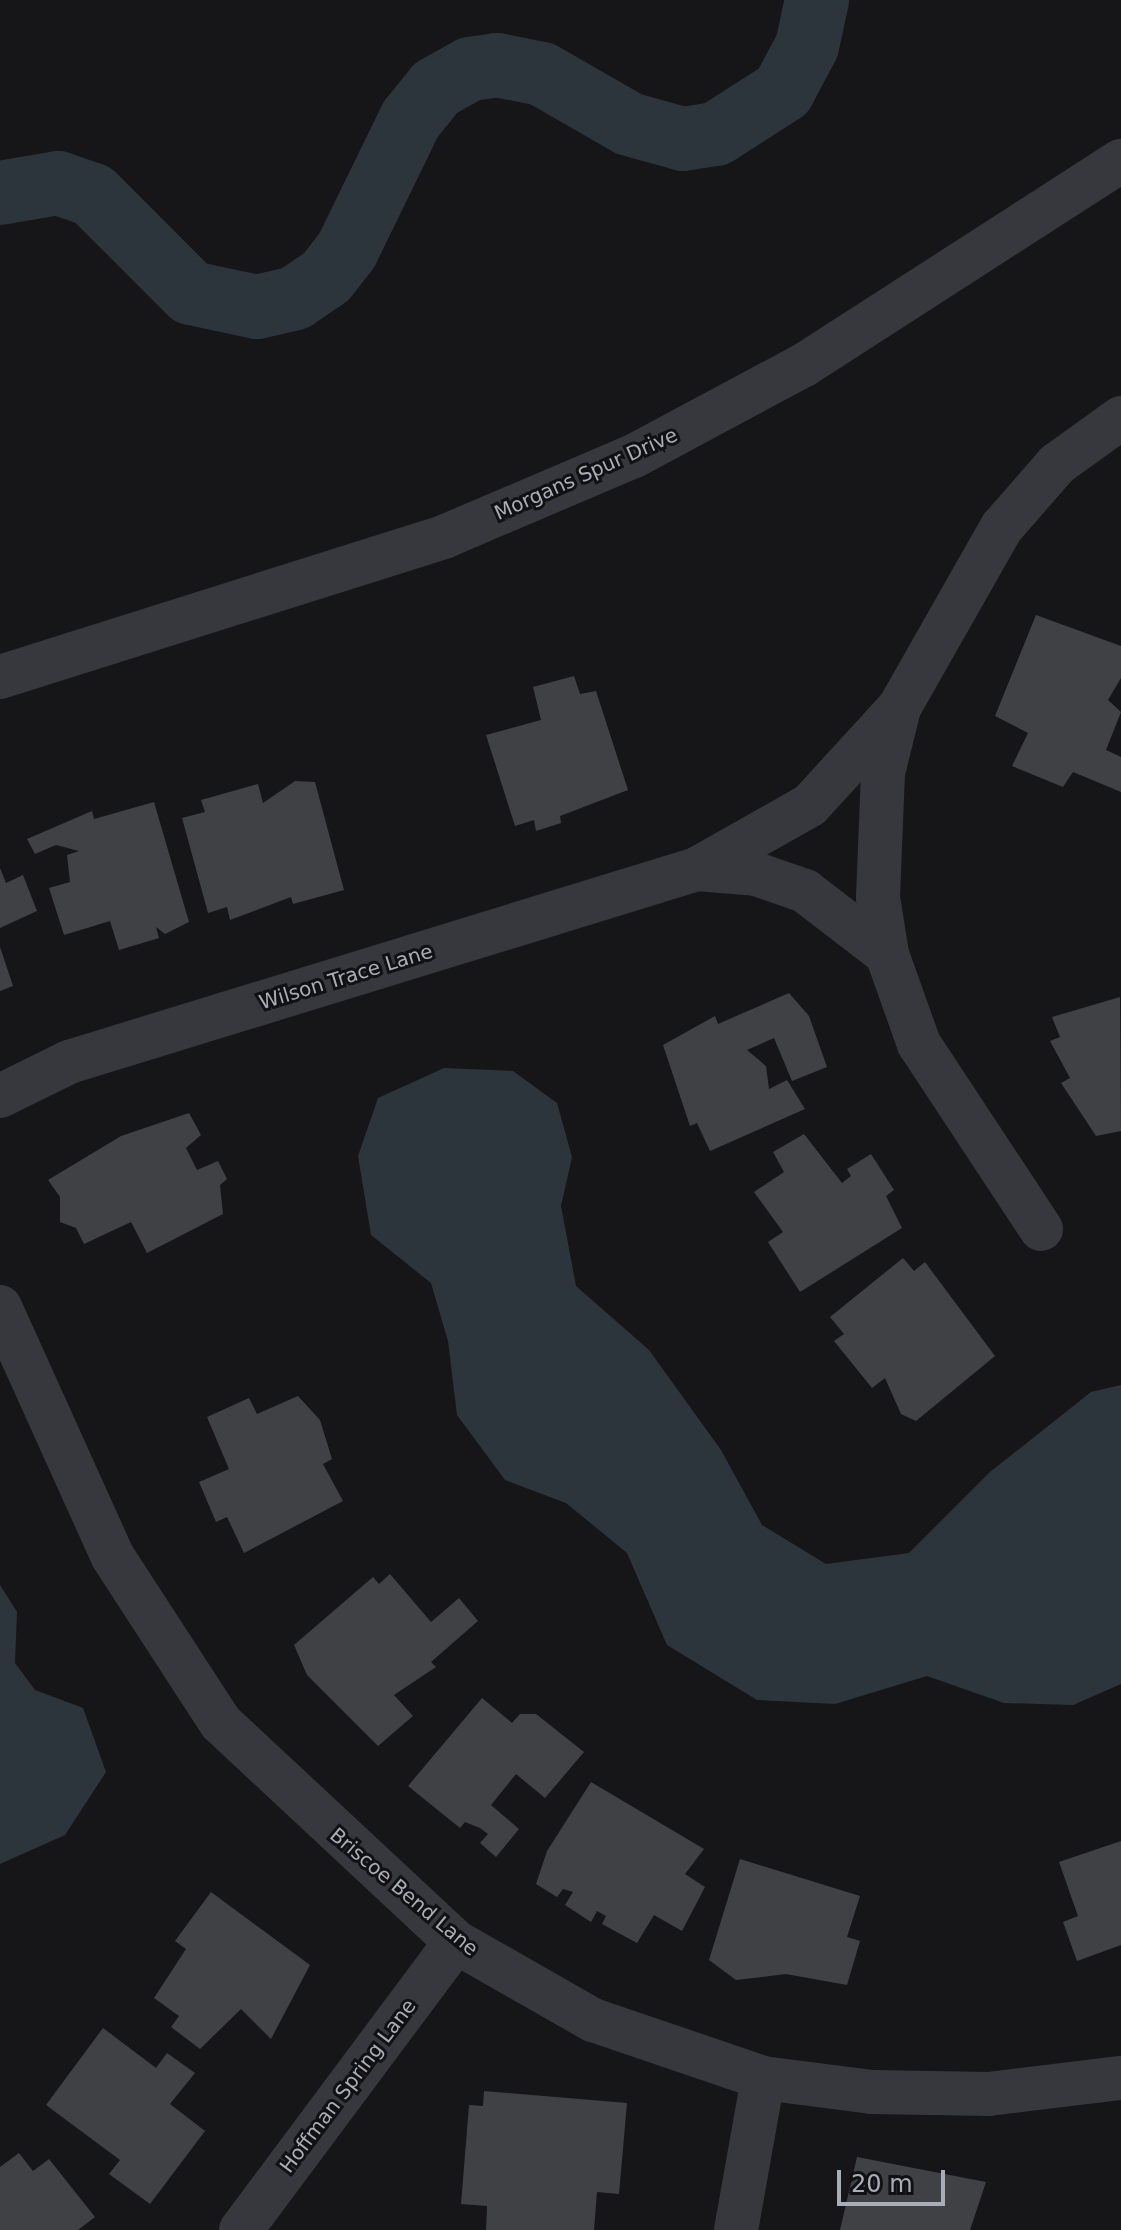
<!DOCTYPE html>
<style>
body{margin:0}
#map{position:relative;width:1121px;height:2230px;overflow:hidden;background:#161618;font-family:"DejaVu Sans",sans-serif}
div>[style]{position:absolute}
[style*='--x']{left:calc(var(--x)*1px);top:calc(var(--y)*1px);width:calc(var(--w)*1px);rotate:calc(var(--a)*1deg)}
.water>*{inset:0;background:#2c353c}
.river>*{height:64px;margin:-32px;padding:0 32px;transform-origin:32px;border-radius:32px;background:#2c353c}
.building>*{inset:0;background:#404145}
.minor>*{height:44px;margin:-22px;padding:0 22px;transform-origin:22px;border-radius:22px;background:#37383d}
span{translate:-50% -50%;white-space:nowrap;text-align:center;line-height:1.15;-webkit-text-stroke:6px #111113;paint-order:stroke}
.street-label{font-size:20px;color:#a8adb8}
.scale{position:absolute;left:837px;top:2170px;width:108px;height:36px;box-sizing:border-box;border:4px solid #a8adb8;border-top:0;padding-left:10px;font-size:24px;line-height:28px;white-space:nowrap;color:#a8adb8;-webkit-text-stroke:6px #111113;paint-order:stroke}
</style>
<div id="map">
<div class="water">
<div style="clip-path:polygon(444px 1068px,513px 1071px,557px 1103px,572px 1157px,561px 1206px,576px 1286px,649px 1350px,721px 1450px,762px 1525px,826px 1564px,909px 1553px,990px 1472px,1091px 1392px,1121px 1385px,1121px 1684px,1073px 1705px,1004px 1703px,927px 1676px,835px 1704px,757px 1700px,667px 1645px,627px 1553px,566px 1503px,505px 1480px,457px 1415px,448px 1341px,431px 1283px,371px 1235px,358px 1156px,378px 1098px)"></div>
<div style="clip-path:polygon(0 1585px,17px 1612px,15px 1663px,35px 1690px,83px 1708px,106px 1772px,65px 1835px,0 1864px)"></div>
</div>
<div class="river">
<div style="--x:0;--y:193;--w:59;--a:-9.8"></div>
<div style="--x:58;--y:183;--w:37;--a:19"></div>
<div style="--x:93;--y:195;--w:139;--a:45"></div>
<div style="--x:191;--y:293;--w:67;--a:12"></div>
<div style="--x:257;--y:307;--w:39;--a:-13"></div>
<div style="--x:295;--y:298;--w:37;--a:-34"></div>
<div style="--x:326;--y:277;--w:34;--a:-52"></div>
<div style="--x:347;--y:250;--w:146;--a:-64"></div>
<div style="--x:411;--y:119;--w:40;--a:-51"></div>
<div style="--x:436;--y:88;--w:39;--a:-29"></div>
<div style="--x:470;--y:69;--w:27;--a:-8"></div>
<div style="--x:497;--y:65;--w:46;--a:11.3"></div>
<div style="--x:542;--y:74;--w:100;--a:29.9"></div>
<div style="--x:629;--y:124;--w:56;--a:15.5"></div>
<div style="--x:683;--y:139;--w:33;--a:-9"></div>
<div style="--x:716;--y:134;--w:80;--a:-32.7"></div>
<div style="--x:783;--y:91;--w:51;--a:-61.9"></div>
<div style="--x:807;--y:46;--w:47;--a:-77.7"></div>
</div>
<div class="building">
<div style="clip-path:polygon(1036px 615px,1121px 646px,1121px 678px,1108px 700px,1121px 712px,1106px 750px,1121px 757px,1121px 792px,1073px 772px,1063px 787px,1012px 766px,1028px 733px,995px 716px)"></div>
<div style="clip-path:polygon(574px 676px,580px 694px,596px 691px,628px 790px,560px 816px,561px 823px,536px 831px,534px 820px,515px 826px,486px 735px,541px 720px,533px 687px)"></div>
<div style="clip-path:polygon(295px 781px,315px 782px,344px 890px,293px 904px,291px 897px,230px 920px,227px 907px,208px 913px,182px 818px,205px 812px,201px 800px,258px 784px,263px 803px)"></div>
<div style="clip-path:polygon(154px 802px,189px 922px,165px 934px,156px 927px,159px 938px,119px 950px,110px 921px,64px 935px,49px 888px,70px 882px,67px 855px,79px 851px,56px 845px,35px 854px,27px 839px,92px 811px,94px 819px)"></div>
<div style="clip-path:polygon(0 868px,6px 883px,23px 875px,37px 911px,0 928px)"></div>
<div style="clip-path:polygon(0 947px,13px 986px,0 991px)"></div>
<div style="clip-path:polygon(789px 993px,809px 1016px,827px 1067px,792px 1081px,774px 1038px,747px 1050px,766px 1066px,769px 1089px,787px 1080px,805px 1109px,710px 1151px,697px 1123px,690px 1126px,663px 1045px,715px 1016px,718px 1024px)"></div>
<div style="clip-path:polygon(1120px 997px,1121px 1131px,1096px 1136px,1061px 1083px,1070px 1078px,1050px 1041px,1060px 1037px,1052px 1017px)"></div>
<div style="clip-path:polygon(189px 1113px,201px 1135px,186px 1148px,197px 1170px,218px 1161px,227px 1179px,220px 1185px,223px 1214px,147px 1253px,131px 1222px,84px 1244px,76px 1228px,60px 1222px,60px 1197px,48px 1180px,121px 1136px)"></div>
<div style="clip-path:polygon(804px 1134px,842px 1183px,851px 1176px,847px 1169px,871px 1154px,894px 1190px,886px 1196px,902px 1228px,800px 1292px,768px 1242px,783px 1232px,754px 1192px,784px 1172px,773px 1152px)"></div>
<div style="clip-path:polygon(903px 1258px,914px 1271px,925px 1262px,995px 1356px,916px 1421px,901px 1414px,885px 1378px,872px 1388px,834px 1341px,844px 1334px,830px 1317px)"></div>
<div style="clip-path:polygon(298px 1396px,320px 1420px,332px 1459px,323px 1464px,343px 1501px,244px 1553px,227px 1517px,216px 1522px,199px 1482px,229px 1469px,207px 1417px,249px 1398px,257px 1414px)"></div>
<div style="clip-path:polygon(390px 1574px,431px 1622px,459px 1598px,478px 1621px,431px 1662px,436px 1667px,394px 1695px,413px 1716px,378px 1746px,307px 1675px,294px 1645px,373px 1577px,379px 1584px)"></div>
<div style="clip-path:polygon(482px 1698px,512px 1723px,520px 1714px,536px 1714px,584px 1752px,545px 1798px,516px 1774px,491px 1805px,519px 1829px,496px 1857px,480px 1843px,488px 1834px,480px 1828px,465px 1822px,460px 1828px,408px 1786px)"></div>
<div style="clip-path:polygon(591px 1782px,704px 1849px,685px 1874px,705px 1887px,682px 1931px,654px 1915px,637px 1943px,602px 1924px,606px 1916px,597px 1911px,591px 1922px,565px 1905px,573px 1892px,563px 1889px,557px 1897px,536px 1884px,547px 1851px)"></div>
<div style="clip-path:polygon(1121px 1841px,1121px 1945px,1077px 1961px,1063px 1922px,1078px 1916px,1059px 1862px)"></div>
<div style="clip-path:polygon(740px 1859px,860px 1896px,847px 1937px,860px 1941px,847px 1985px,786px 1974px,736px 1980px,709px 1960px)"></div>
<div style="clip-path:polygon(211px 1892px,310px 1965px,271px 2039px,241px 2009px,200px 2049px,171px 2027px,179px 2016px,154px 1998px,186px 1949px,175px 1941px)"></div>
<div style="clip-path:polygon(103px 2028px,156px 2068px,167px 2053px,195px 2073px,170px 2104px,205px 2131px,150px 2204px,109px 2174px,120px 2160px,46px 2105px)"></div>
<div style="clip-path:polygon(484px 2091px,627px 2103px,619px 2194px,597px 2192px,594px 2230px,486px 2230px,487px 2206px,461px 2204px,469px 2105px,483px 2106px)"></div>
<div style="clip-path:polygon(19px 2153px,33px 2171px,49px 2159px,95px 2217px,78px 2230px,0 2230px,0 2167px)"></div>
<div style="clip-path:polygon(857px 2157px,986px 2182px,970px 2230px,840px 2230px)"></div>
</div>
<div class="minor">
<div style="--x:0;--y:677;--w:468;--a:-17.5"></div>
<div style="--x:446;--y:536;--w:204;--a:-23.1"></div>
<div style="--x:634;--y:456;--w:193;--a:-28.2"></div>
<div style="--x:804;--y:365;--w:377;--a:-32.8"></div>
<div style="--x:697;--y:869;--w:59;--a:4.8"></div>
<div style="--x:756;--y:874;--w:52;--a:19.1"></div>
<div style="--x:805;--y:891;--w:103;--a:37.5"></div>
<div style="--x:0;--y:1096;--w:77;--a:-26.2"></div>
<div style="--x:69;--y:1062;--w:657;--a:-17.08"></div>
<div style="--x:697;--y:869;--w:130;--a:-29.5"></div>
<div style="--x:810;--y:805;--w:132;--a:-47.5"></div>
<div style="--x:1041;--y:1229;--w:222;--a:-123.4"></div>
<div style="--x:919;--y:1044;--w:96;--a:-109.6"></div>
<div style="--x:887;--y:954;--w:58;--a:-99"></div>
<div style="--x:878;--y:897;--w:124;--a:-87.7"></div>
<div style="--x:883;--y:773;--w:67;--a:-76.2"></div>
<div style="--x:899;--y:708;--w:208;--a:-60.4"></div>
<div style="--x:1002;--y:527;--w:84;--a:-48.9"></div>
<div style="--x:1057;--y:464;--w:79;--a:-35.7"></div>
<div style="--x:0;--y:1307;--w:274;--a:65.7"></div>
<div style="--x:113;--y:1557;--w:198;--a:57"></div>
<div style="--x:221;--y:1723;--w:321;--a:43"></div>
<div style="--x:456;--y:1942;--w:158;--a:29.7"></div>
<div style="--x:593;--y:2020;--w:180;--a:18.8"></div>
<div style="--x:763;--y:2078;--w:110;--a:7.3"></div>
<div style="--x:872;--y:2092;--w:116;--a:1"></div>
<div style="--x:988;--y:2094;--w:134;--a:-6.9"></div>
<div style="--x:241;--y:2230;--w:359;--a:-53.3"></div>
<div style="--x:736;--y:2230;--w:154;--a:-79.9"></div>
</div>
<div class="street-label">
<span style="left:586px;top:474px;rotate:-24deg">Morgans Spur Drive</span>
<span style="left:346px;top:977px;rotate:-17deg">Wilson Trace Lane</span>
<span style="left:404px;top:1892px;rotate:40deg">Briscoe Bend Lane</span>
<span style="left:348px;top:2086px;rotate:-53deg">Hoffman Spring Lane</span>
</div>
<div class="scale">20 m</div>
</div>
